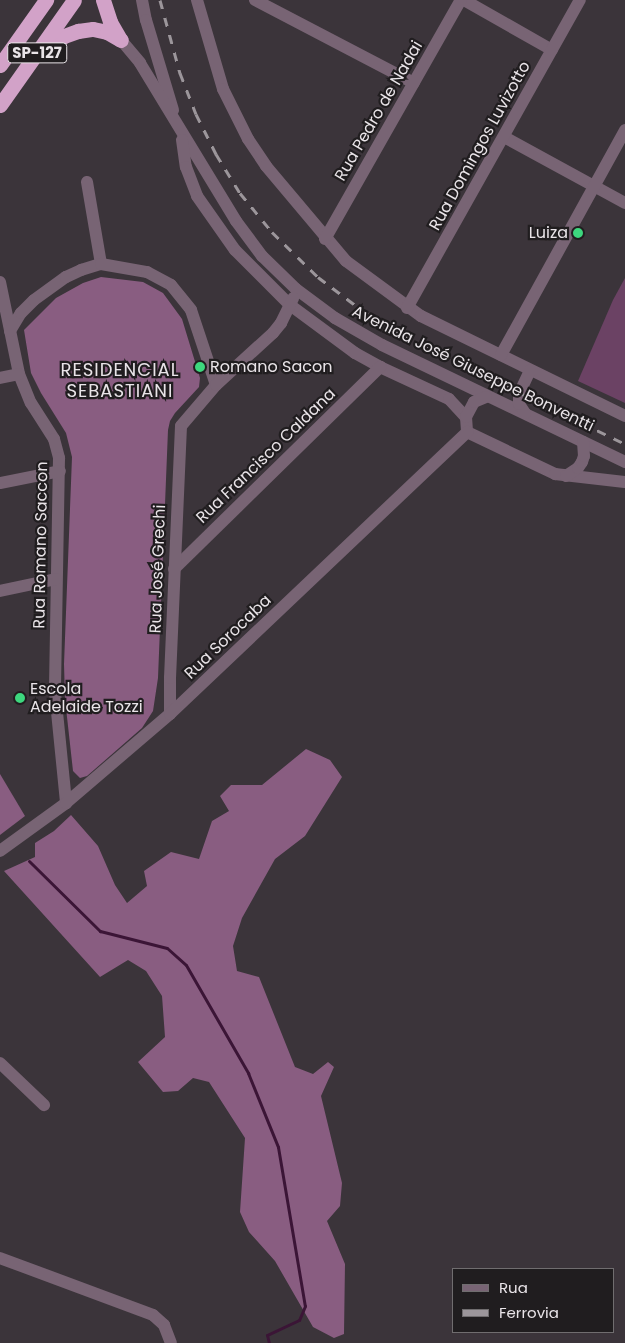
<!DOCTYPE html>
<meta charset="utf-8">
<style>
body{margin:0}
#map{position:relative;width:625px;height:1343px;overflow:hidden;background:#3b343a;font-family:Poppins,sans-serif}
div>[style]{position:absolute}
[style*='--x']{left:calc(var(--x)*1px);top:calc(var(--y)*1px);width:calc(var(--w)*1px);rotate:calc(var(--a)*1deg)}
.green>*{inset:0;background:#6b4264}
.forest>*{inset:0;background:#895d81}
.stream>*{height:3px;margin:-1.5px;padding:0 1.5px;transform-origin:1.5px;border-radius:1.5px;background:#3b1536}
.minor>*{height:12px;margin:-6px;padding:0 6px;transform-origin:6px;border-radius:6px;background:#786474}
.highway>*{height:15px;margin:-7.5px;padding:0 7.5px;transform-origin:7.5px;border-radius:7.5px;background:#d2a2c8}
.rail>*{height:3px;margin-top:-1.5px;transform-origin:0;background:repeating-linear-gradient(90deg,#9c969b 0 9px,transparent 0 18px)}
.dots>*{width:14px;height:14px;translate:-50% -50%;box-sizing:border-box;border:2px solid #201d1f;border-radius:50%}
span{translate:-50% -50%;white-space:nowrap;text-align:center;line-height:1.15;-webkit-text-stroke:4.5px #201d1f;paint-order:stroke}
.shield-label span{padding:1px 4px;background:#201d1f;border:1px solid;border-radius:4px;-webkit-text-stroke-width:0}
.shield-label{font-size:15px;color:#e9e4e8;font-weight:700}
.street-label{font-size:16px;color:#e9e4e8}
.poi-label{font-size:16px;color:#e9e4e8}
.right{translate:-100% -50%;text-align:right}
.left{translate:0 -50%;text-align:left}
.neighbourhood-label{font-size:18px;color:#e9e4e8;letter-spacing:1px}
.legend{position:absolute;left:452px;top:1268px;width:162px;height:65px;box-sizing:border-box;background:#201d1f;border:1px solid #706d6f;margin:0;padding:6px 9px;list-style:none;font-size:15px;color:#e9e4e8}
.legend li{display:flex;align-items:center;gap:10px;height:25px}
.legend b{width:25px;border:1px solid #706d6f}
</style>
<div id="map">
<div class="green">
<div style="clip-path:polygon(625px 278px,625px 403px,578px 381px,613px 300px)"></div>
</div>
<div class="forest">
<div style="clip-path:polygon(101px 277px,143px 282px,163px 293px,182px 319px,200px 378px,199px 387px,175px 413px,170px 421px,168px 430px,158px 678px,153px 711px,142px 728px,87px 776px,80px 778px,73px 771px,65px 699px,64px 664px,72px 457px,66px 433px,41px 393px,31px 373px,24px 330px,56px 298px,83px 283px)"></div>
<div style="clip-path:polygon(306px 749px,330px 760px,342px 777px,305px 836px,275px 859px,242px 918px,233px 946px,237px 971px,259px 977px,295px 1067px,313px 1074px,328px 1062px,334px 1067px,321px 1096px,342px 1183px,340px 1206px,327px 1221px,345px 1264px,344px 1334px,334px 1338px,313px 1327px,275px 1261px,249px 1232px,240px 1212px,245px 1138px,209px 1082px,193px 1078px,178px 1091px,163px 1092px,138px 1062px,165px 1037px,162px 996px,146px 971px,128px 960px,100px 977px,4px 871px,35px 857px,35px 843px,54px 831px,71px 815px,98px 846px,115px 885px,127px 903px,147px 886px,144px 871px,171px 852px,199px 859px,212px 821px,229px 811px,220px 796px,231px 785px,262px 785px)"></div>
<div style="clip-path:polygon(0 774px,25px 816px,0 835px)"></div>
</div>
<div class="stream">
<div style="--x:29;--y:861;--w:100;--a:44.6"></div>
<div style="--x:100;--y:931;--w:69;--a:14.2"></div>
<div style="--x:167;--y:948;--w:25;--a:42"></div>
<div style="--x:186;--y:965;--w:125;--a:60.1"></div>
<div style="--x:248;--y:1073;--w:80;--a:67.9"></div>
<div style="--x:278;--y:1147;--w:161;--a:80.4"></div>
<div style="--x:305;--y:1306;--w:15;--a:113"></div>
<div style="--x:299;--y:1320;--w:35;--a:155"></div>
<div style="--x:267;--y:1335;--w:8;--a:76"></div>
</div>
<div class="minor">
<div style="--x:142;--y:0;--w:20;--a:79"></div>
<div style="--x:146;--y:20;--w:94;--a:73.3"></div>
<div style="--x:197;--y:0;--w:93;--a:73.7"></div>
<div style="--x:223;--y:89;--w:56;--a:63.4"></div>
<div style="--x:248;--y:139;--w:32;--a:56"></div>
<div style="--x:266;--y:166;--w:124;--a:49.9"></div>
<div style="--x:346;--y:261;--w:93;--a:36.3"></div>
<div style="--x:421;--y:316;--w:227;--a:26.1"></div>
<div style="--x:255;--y:0;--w:179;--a:27.6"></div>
<div style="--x:464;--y:0;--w:101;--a:29.6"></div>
<div style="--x:121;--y:40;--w:30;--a:50"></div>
<div style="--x:140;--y:63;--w:185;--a:58.7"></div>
<div style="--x:236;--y:221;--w:44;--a:53.4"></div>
<div style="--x:262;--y:256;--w:47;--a:44.1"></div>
<div style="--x:296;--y:289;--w:49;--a:36.6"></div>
<div style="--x:335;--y:318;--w:54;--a:29.9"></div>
<div style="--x:382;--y:345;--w:270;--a:25.7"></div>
<div style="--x:504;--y:137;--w:138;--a:28.6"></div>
<div style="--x:182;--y:140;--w:27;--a:82"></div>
<div style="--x:186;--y:167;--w:31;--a:69"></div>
<div style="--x:197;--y:196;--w:66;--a:54.9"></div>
<div style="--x:235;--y:250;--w:78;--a:45"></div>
<div style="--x:290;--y:305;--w:81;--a:36.4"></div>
<div style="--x:355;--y:353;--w:29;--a:29"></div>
<div style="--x:380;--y:367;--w:76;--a:24.9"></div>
<div style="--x:449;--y:399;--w:25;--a:47"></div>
<div style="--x:466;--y:417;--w:15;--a:86"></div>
<div style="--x:467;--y:432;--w:98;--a:25.5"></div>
<div style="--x:555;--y:474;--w:70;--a:6.5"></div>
<div style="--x:87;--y:182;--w:83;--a:80.3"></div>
<div style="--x:325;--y:239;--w:275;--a:-60.4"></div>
<div style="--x:0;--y:282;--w:94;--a:78.3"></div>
<div style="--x:19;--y:374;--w:31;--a:68"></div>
<div style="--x:31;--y:403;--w:43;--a:57.4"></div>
<div style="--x:54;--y:439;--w:20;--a:75"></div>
<div style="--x:59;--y:458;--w:234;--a:91"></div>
<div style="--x:55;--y:692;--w:112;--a:84.3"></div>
<div style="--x:407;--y:308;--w:353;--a:-60.7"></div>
<div style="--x:10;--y:331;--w:21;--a:-59"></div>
<div style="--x:21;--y:313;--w:18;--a:-45"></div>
<div style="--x:34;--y:300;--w:39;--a:-36"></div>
<div style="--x:66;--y:277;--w:17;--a:-25"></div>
<div style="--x:81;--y:270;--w:21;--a:-17"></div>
<div style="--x:101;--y:264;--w:47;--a:9.9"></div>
<div style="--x:147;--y:272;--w:27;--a:28"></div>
<div style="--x:171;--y:285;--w:32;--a:51"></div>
<div style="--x:191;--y:310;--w:79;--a:71.6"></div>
<div style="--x:501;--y:355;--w:257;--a:-61.1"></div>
<div style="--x:0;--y:378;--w:19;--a:-12"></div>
<div style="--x:525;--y:413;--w:11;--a:-124"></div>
<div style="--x:519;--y:404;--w:10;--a:-90"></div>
<div style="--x:519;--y:394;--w:26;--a:-65"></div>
<div style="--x:466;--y:417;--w:17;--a:-62"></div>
<div style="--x:474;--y:402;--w:13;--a:-23"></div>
<div style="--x:566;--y:476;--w:14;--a:-34"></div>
<div style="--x:578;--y:468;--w:7;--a:-56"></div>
<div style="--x:582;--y:462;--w:6;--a:-72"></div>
<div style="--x:584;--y:456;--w:14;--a:-94"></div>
<div style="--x:0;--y:483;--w:61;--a:-11.3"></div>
<div style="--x:174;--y:569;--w:289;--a:-44.4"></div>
<div style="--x:0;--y:591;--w:57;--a:-12.1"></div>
<div style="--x:170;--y:714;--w:36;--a:-90"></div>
<div style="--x:170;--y:678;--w:252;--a:-87.5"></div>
<div style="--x:181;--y:426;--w:54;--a:-49.5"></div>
<div style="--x:216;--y:385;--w:77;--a:-42.4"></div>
<div style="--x:273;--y:333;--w:13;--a:-51"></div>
<div style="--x:281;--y:323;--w:28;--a:-64"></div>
<div style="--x:0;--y:851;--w:82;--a:-36"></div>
<div style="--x:66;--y:803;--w:137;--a:-40.6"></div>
<div style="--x:170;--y:714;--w:410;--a:-43.5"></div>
<div style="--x:0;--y:1063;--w:61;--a:43.7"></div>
<div style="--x:0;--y:1258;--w:163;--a:20.4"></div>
<div style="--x:153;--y:1315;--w:15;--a:42"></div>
<div style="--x:164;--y:1325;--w:19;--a:69"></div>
</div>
<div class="highway">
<div style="--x:103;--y:0;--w:23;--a:72"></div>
<div style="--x:110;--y:22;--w:20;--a:60"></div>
<div style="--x:43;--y:50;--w:25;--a:-34"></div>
<div style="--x:64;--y:36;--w:15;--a:-20"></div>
<div style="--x:78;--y:31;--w:15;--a:-8"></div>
<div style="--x:93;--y:29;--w:14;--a:12"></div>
<div style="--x:107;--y:32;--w:16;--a:30"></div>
<div style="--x:0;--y:65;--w:80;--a:-54.7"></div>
<div style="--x:0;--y:105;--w:128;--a:-54.8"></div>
</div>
<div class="rail">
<div style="--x:160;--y:0;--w:76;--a:74.7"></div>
<div style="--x:180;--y:73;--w:44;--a:68.7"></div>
<div style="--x:196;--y:114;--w:45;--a:63.4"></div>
<div style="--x:216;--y:154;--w:46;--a:58.4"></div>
<div style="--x:240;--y:193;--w:50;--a:50.6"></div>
<div style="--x:272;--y:232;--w:64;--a:44.4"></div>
<div style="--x:318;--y:277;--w:71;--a:37"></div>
<div style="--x:375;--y:320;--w:32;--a:30"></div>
<div style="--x:403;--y:336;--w:247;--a:25.9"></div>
</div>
<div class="dots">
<div style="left:578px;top:233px;background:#3dd77e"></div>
<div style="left:200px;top:367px;background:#3dd77e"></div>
<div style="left:20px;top:698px;background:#3dd77e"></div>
</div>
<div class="shield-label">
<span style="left:37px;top:53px">SP-127</span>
</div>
<div class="street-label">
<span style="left:379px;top:111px;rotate:-60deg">Rua Pedro de Nadai</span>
<span style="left:480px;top:146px;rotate:-61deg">Rua Domingos Luvizotto</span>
<span style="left:473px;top:369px;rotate:26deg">Avenida José Giuseppe Bonventti</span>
<span style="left:266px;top:456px;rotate:-44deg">Rua Francisco Caldana</span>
<span style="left:41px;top:545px;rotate:-89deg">Rua Romano Saccon</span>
<span style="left:158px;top:569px;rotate:-88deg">Rua José Grechi</span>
<span style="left:228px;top:637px;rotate:-44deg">Rua Sorocaba</span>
</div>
<div class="poi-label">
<span class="right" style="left:568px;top:233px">Luiza</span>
<span class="left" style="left:210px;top:367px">Romano Sacon</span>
<span class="left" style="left:30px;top:698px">Escola<br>Adelaide Tozzi</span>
</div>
<div class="neighbourhood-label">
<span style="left:120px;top:381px">RESIDENCIAL<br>SEBASTIANI</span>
</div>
<ul class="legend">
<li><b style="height:6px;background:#786474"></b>Rua</li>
<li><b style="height:6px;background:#9c969b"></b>Ferrovia</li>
</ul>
</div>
